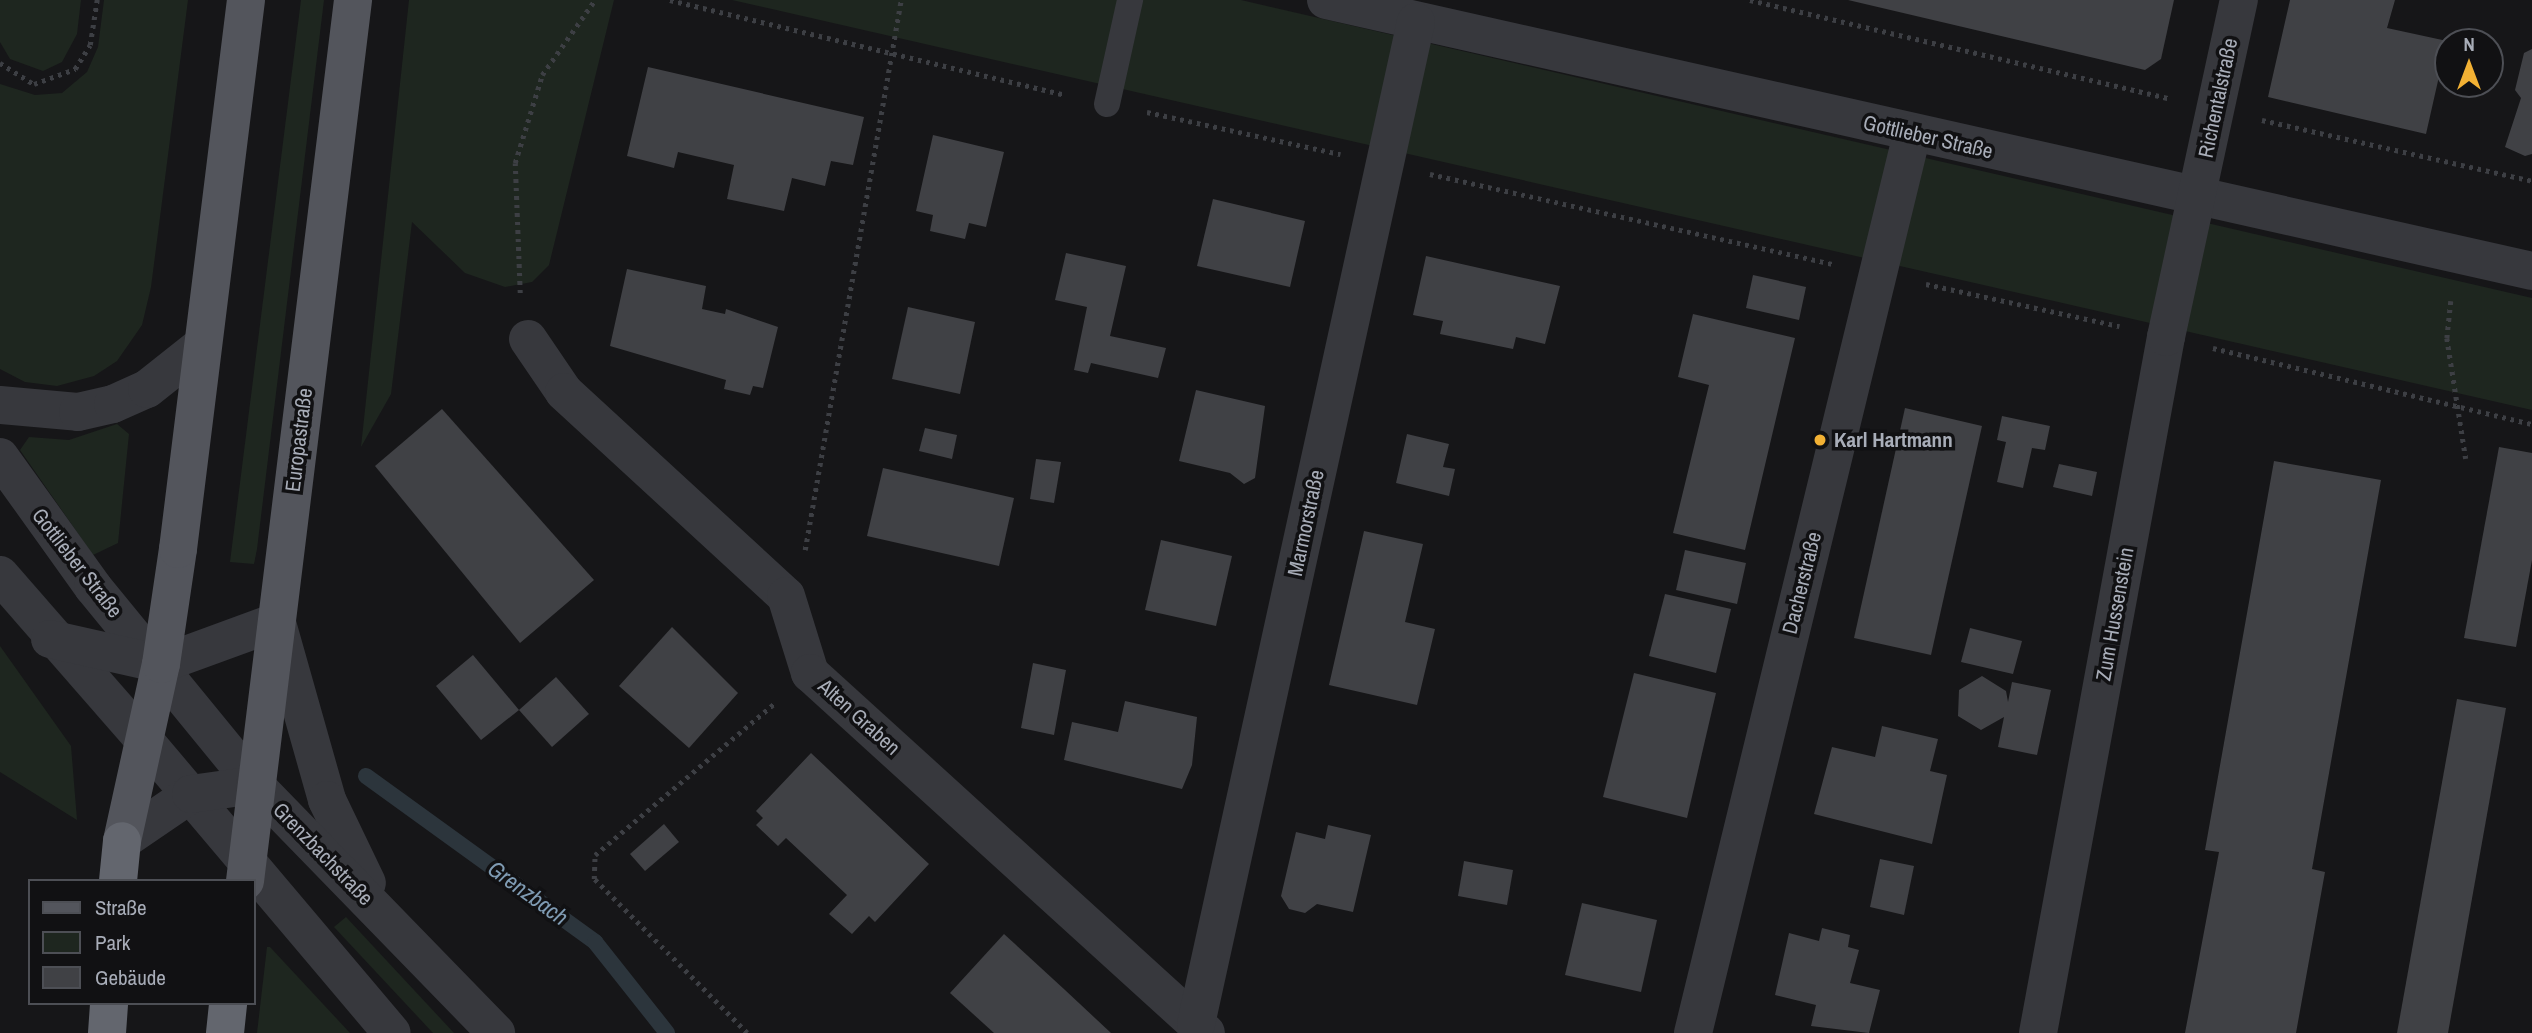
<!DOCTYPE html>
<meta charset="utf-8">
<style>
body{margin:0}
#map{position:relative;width:2532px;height:1033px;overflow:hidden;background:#161618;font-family:"Archivo Narrow",sans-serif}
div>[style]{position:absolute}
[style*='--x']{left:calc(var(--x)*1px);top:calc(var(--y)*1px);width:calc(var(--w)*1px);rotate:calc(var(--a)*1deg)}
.green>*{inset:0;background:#1e261f}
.stream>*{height:16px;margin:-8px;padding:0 8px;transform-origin:8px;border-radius:8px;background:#2c353c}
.building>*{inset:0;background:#404145}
.path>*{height:4.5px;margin-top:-2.25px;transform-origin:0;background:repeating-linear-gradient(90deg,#3d3f44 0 3.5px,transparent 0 8.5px)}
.service>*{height:26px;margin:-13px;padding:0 13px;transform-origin:13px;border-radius:13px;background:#37383d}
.minor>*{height:38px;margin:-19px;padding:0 19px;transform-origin:19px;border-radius:19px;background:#37383d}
.tertiary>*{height:38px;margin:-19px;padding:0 19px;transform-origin:19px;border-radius:19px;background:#37383d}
.primary>*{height:38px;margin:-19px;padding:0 19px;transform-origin:19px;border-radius:19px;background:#53555c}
.motorway>*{height:38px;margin:-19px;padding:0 19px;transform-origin:19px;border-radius:19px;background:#63666e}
.dots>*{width:19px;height:19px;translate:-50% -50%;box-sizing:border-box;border:4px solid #111113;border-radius:50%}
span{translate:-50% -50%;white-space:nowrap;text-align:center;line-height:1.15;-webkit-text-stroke:7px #111113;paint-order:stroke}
.street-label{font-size:21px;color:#a8adb8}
.poi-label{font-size:21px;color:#a8adb8;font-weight:700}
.left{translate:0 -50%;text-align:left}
.water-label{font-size:23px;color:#7f9bb3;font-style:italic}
.legend{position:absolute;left:28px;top:879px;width:228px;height:126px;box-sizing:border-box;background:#111113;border:2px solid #4d4f55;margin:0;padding:9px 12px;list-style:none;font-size:21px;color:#a8adb8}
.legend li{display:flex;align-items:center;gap:14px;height:35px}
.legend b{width:35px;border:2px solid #4d4f55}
.north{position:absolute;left:2434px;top:28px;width:70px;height:70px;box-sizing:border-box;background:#111113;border:2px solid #4d4f55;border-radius:50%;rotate:0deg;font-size:19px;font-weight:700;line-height:28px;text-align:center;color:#a8adb8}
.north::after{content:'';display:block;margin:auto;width:24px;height:32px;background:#f2b134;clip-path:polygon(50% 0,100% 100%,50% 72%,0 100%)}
</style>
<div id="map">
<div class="green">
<div style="clip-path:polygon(0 0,81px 0,77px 34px,62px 62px,43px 71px,10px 59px,0 42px)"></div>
<div style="clip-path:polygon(104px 0,188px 0,151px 287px,142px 325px,117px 361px,94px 376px,57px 386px,25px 382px,0 369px,0 84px,35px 95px,62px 93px,87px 72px,98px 47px)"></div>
<div style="clip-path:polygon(301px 0,324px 0,257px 549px,254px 564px,230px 562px)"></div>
<div style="clip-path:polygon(409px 0,614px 0,549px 265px,532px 282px,505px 287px,465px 273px,412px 222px,391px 394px,361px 447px)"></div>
<div style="clip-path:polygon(732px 0,1241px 0,2532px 298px,2532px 410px)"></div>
<div style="clip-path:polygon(117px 424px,129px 434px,118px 543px,93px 555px,20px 450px,29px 437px,69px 440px)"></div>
<div style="clip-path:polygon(0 646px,71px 746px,77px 820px,0 772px)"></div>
<div style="clip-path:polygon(346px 917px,454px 1033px,433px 1033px,334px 927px)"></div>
<div style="clip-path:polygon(267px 947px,270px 947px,350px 1033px,257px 1033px)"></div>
</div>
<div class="stream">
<div style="--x:366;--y:776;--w:283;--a:35.9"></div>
<div style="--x:595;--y:942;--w:116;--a:51.6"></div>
</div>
<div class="building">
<div style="clip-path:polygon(1848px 0,2174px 0,2161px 59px,2145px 70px)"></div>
<div style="clip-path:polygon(2290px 0,2395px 0,2387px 28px,2447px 41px,2426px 134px,2268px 97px)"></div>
<div style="clip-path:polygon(2532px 49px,2532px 154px,2525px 156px,2505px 147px,2521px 98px,2515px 90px,2524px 53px)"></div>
<div style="clip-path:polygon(648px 67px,864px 117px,853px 165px,831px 161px,825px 186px,792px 178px,784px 211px,727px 199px,734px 165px,678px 152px,674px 168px,627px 156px)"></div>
<div style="clip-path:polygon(933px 135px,1004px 152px,986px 227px,969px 223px,965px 239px,930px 231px,933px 215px,916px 211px)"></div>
<div style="clip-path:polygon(1213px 199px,1305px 221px,1290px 287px,1197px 266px)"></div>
<div style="clip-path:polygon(1066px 253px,1126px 266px,1110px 336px,1166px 348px,1158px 378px,1091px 363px,1088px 373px,1074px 370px,1087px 307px,1055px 300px)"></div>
<div style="clip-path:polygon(1426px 256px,1560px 286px,1545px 344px,1516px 337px,1513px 349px,1440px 334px,1443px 321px,1413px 315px)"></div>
<div style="clip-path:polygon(627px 269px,706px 286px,702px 309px,725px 314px,726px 309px,778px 327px,763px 388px,753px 386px,750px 395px,724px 389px,726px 380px,610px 346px)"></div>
<div style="clip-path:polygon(1753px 275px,1806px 287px,1799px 320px,1746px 308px)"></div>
<div style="clip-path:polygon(908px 307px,975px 322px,960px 394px,892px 379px)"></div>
<div style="clip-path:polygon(1693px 314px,1795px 338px,1745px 550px,1673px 533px,1709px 385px,1678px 377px)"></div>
<div style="clip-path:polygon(1196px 390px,1265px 406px,1255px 478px,1244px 484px,1230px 473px,1179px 461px)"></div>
<div style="clip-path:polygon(1905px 408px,1982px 426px,1931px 655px,1854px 638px)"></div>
<div style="clip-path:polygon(442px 409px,594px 580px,520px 643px,375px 466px)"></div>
<div style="clip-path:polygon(2002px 416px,2050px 426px,2045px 450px,2032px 448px,2023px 488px,1997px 482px,2006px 442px,1997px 440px)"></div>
<div style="clip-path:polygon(925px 428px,957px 435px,952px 459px,919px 451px)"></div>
<div style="clip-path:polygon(1407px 434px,1449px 444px,1443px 467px,1455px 469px,1449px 496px,1396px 483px)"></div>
<div style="clip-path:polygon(2499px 447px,2532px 453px,2532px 560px,2516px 647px,2464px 638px)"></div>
<div style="clip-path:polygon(1036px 459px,1061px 462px,1054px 503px,1030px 499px)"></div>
<div style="clip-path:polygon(2274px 461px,2381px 480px,2312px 869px,2325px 872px,2296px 1033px,2185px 1033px,2219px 852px,2205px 850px)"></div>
<div style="clip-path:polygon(2059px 464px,2097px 472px,2092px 496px,2053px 487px)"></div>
<div style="clip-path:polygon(883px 468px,1014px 498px,999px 566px,867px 536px)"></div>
<div style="clip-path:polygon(1364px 531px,1423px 544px,1405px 622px,1435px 629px,1417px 705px,1329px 685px)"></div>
<div style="clip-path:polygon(1161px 540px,1232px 556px,1216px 626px,1145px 610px)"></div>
<div style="clip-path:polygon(1685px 550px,1746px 563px,1737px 604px,1676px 590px)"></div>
<div style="clip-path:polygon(1665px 594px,1731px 609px,1716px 673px,1649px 656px)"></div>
<div style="clip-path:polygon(672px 627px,738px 693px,689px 748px,619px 686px)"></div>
<div style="clip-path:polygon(1970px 628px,2022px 641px,2013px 674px,1961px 662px)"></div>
<div style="clip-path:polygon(473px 655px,519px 710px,481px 740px,436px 686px)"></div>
<div style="clip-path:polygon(1033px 663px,1066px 670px,1054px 735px,1021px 728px)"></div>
<div style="clip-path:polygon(1634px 673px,1716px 693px,1687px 818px,1603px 797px)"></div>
<div style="clip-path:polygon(1982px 676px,2006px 691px,2008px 702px,2012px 682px,2051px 690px,2037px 755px,1998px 747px,2004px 717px,1981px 730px,1958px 716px,1959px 690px)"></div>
<div style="clip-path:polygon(556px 677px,589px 714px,552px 747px,519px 710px)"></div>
<div style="clip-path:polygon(2457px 699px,2506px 708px,2448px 1033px,2397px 1033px)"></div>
<div style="clip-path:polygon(1125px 701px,1197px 717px,1192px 765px,1182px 789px,1064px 760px,1072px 722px,1118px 732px)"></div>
<div style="clip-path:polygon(1882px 726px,1938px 739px,1930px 771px,1947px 775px,1932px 844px,1814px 814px,1832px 747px,1875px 757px)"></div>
<div style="clip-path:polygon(811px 753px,929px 864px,875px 922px,869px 916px,852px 934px,829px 914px,847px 895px,786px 838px,778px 846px,756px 825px,763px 818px,756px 811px)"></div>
<div style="clip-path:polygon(664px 824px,679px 842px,645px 871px,630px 854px)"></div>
<div style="clip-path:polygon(1328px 825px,1371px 835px,1353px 912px,1317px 904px,1305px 913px,1289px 909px,1281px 896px,1296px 832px,1325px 839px)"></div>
<div style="clip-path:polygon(1880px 859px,1914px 866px,1904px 915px,1870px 907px)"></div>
<div style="clip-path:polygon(1464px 861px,1513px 870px,1507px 905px,1458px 896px)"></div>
<div style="clip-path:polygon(1582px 903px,1657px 920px,1641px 992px,1565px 975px)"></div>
<div style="clip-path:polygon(1822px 928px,1850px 935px,1848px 947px,1859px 950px,1850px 983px,1880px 990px,1869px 1033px,1811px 1026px,1816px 1005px,1775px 995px,1789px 933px,1819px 941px)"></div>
<div style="clip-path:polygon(1004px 934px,1065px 990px,1111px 1033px,994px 1033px,950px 993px)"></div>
</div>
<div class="path">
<div style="--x:670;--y:0;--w:407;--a:13.5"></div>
<div style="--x:1750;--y:0;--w:429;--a:13.2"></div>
<div style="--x:0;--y:63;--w:40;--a:32"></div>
<div style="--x:34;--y:84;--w:44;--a:-20.1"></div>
<div style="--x:75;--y:69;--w:28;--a:-58"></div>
<div style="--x:90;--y:45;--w:46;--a:-81.2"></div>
<div style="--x:1147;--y:112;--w:198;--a:12.3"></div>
<div style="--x:2262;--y:120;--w:277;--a:12.7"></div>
<div style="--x:1430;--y:174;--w:412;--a:12.6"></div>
<div style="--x:1926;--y:284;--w:198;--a:12.3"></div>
<div style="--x:520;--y:293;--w:130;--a:-92.2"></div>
<div style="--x:515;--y:163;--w:92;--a:-72.9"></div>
<div style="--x:542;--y:75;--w:92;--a:-54.8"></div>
<div style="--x:2451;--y:301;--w:37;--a:96"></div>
<div style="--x:2447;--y:338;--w:122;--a:81.1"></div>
<div style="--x:2213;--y:348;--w:328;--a:13.4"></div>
<div style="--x:805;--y:550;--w:558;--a:-80.1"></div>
<div style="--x:747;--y:1033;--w:217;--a:-134.8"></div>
<div style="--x:594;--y:879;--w:24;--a:-88"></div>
<div style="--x:595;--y:855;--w:236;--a:-40.2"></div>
</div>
<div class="service">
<div style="--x:1107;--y:104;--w:107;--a:-77.5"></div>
</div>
<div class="minor">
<div style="--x:1326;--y:0;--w:1236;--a:12.66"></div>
<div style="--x:528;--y:339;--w:64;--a:55.8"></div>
<div style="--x:564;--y:392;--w:301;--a:42.6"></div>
<div style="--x:786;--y:596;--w:81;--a:72.7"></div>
<div style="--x:810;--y:673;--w:535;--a:42.27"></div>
<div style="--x:0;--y:405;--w:78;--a:5.1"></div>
<div style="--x:78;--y:412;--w:36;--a:-13"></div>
<div style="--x:113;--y:404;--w:37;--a:-24"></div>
<div style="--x:147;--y:389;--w:68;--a:-38.4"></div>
<div style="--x:0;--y:457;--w:160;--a:54.4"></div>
<div style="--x:93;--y:587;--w:256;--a:50.7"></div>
<div style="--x:0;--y:575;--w:220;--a:48.9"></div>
<div style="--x:50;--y:639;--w:114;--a:12.7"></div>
<div style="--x:161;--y:664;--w:122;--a:-20.1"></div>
<div style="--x:1196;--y:1024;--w:1026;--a:-77.62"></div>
<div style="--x:1693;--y:1033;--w:925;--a:-76.31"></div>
<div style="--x:2038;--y:1033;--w:708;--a:-79.58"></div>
<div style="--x:2166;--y:337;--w:345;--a:-77.8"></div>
</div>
<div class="tertiary">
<div style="--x:277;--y:623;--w:184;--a:74.2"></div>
<div style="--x:327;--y:800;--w:92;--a:64.3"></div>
<div style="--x:145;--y:741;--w:382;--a:49.8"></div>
<div style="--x:122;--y:841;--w:83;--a:-34.3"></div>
<div style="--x:191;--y:794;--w:65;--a:-8"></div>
<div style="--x:255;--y:785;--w:346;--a:45.8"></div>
</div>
<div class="primary">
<div style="--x:122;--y:841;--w:181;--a:-77.6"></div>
<div style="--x:161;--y:664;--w:116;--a:-81.6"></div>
<div style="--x:178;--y:549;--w:553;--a:-82.94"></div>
<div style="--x:245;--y:881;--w:888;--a:-83.01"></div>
</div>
<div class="motorway">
<div style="--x:118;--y:881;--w:40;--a:-84.3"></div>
<div style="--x:107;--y:1033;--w:30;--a:-86"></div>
<div style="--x:225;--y:1033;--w:30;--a:-84"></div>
</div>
<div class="dots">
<div style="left:1820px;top:440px;background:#f2b134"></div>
</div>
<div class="street-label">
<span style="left:2218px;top:98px;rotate:-78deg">Richentalstraße</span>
<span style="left:1928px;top:137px;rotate:13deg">Gottlieber Straße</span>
<span style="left:299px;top:440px;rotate:-83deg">Europastraße</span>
<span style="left:1306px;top:523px;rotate:-78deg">Marmorstraße</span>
<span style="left:77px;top:563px;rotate:52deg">Gottlieber Straße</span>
<span style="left:1802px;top:583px;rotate:-76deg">Dacherstraße</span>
<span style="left:2115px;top:614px;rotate:-80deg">Zum Hussenstein</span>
<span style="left:859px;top:717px;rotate:42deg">Alten Graben</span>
<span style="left:323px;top:854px;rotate:46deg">Grenzbachstraße</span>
</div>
<div class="poi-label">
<span class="left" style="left:1834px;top:440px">Karl Hartmann</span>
</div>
<div class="water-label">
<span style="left:528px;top:893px;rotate:36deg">Grenzbach</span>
</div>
<ul class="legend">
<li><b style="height:9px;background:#53555c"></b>Straße</li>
<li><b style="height:19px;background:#1e261f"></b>Park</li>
<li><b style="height:19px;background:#404145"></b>Gebäude</li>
</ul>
<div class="north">N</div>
</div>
